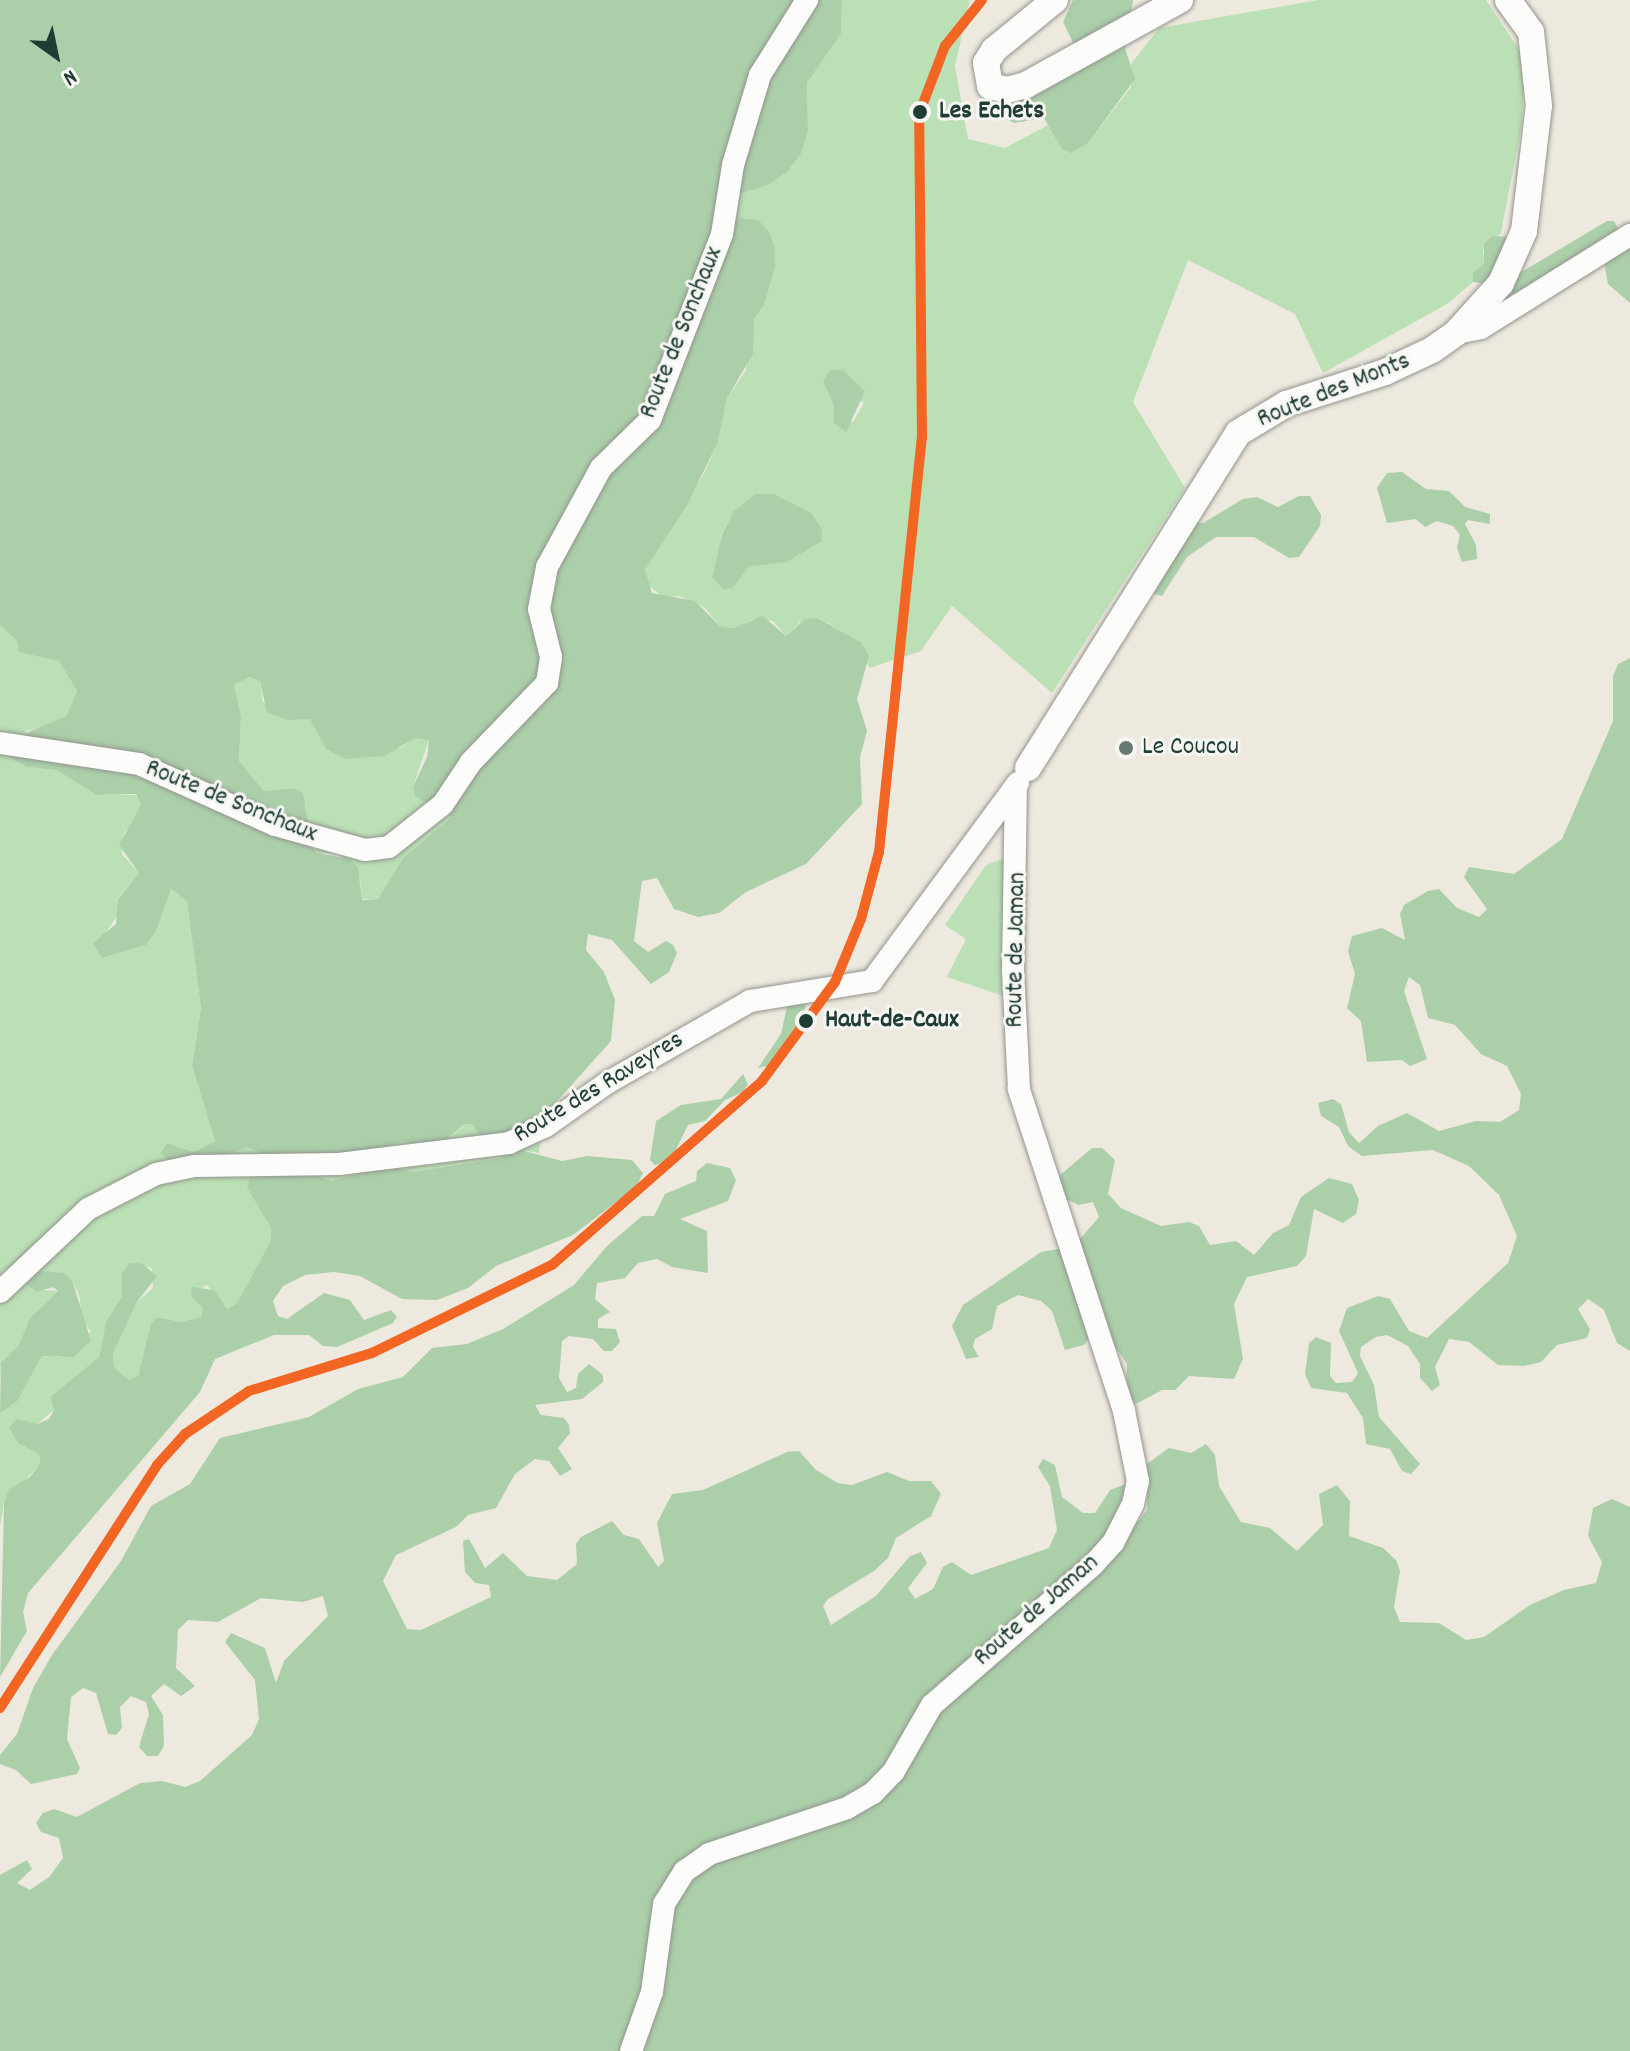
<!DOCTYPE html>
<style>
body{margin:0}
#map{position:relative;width:1630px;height:2051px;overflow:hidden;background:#eee9df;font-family:Dekko,sans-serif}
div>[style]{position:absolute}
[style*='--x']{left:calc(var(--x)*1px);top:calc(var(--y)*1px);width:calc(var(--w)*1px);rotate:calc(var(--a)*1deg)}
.green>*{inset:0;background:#bbe0b5}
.forest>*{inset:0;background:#abcfa9}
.roads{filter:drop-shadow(0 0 2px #92948e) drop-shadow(0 0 2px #92948e)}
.minor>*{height:22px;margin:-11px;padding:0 11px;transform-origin:11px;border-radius:11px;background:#fcfcfa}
.tertiary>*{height:26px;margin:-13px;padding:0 13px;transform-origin:13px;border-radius:13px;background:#fcfcfa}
.rail-1>*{height:10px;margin:-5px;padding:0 5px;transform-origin:5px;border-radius:5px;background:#f26522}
.dots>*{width:22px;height:22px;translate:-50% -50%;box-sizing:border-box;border:4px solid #f6f6f2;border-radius:50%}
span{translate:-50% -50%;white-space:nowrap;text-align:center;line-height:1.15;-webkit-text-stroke:6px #f6f6f2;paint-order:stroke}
.stop-label{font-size:26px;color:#1f3d34;font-weight:700}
.left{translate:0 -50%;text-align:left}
.street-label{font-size:26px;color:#1f3d34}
.poi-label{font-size:26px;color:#1f3d34}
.north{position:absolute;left:16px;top:16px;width:80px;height:80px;-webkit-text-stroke:6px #f6f6f2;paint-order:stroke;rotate:147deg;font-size:22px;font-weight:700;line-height:32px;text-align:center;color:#1f3d34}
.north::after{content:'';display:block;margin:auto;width:28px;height:36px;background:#1f3d34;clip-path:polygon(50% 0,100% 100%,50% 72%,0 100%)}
</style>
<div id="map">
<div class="green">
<div style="clip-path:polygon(evenodd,842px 0,970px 0,955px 66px,968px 139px,1005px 148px,1050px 124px,1062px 149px,1088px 143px,1131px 87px,1131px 64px,1159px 28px,1318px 0,1486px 0,1526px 60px,1521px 129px,1501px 233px,1483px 250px,1484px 264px,1473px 282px,1447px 304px,1323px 373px,1295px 314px,1188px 260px,1133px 402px,1185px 488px,1052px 693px,952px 606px,921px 651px,869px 668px,861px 642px,818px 618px,799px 623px,786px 636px,773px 621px,754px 619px,733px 628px,720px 626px,704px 607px,679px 596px,663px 597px,647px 584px,645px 569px,703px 475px,718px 442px,727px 398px,746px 370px,754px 319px,764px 305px,775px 247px,758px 220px,719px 215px,715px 201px,808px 130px,807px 83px,841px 34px,842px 0,823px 382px,864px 403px,853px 422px,834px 423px,834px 406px,823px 382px,842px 0,793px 505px,810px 512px,821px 542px,787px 562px,762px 561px,712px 577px,722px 533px,734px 511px,793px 505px)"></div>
<div style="clip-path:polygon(0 625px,17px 641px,59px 661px,77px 691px,66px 716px,50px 726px,25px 731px,27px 767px,56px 770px,96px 795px,136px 795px,141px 805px,139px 818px,124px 833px,122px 854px,139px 873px,118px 898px,119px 913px,107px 931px,102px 958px,146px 945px,171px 889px,187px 901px,201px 1008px,192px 1066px,215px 1141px,194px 1152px,167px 1143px,160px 1152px,229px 1151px,247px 1147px,271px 1157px,403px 1141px,421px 1146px,451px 1137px,464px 1124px,473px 1125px,480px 1136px,497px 1138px,543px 1111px,539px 1153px,517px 1149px,501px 1158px,413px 1172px,390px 1165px,332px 1181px,311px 1174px,263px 1176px,259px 1206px,271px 1228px,271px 1240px,237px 1303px,227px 1309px,207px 1285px,191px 1296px,203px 1309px,201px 1317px,181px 1322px,157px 1317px,151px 1323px,138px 1376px,129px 1380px,114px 1367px,113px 1354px,137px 1302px,153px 1288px,152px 1268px,130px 1264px,122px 1296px,106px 1322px,99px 1357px,50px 1397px,54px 1410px,37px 1424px,30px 1446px,39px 1454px,40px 1464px,4px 1504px,0 1526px,0 1413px,28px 1381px,42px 1356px,61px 1357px,91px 1332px,81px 1317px,80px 1298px,72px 1280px,30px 1289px,58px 1291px,30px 1318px,18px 1346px,1px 1362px,0 1383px)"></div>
<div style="clip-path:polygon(250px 677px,260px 682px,263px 702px,310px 718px,321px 739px,400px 748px,415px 737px,429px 740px,413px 787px,452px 817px,403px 858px,378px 899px,362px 899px,360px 878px,339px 854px,317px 853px,304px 823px,306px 805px,294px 788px,264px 791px,239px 761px,241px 716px,234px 685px)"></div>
<div style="clip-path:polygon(1005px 858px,1003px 996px,947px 977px,966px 939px,945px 925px,986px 865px)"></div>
</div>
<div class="forest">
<div style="clip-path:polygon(evenodd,0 0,842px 0,841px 34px,807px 83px,808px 130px,801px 153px,788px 171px,768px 185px,715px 201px,719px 215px,758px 220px,768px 230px,775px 247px,775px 267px,764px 305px,754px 319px,753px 354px,727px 398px,718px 442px,687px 505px,645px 570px,652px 593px,695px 601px,720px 626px,733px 628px,763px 616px,786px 636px,805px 619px,817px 618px,861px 642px,869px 656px,857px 699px,867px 731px,860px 757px,862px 804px,806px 864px,746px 892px,719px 913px,698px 917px,674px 909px,657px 878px,642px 881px,634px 941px,648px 952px,666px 941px,673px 945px,677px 953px,669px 972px,651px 984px,612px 940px,588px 934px,586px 950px,604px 972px,615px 1000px,611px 1041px,551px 1108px,497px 1138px,480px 1136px,473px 1125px,464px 1124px,444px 1142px,421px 1146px,403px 1141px,362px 1154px,271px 1157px,247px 1147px,216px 1159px,171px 1162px,160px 1153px,167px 1143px,194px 1152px,215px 1141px,192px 1066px,201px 1008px,187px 901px,171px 889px,156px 931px,146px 945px,102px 958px,93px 943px,116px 924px,118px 899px,139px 873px,119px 845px,141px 805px,136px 794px,96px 795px,56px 770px,27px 767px,9px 757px,15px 738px,66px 716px,77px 691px,59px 661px,19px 652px,17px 641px,0 625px,0 0,250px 677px,260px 682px,267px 712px,287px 720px,310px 719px,326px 749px,345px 759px,384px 756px,415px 738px,429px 740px,427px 757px,413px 787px,415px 796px,452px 817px,403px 858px,378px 899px,362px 900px,358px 867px,349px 859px,317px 853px,312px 846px,303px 793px,294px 788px,264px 791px,239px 761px,241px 716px,234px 685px,250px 677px)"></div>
<div style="clip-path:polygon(1073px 0,1133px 0,1125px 48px,1135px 79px,1088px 143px,1071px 153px,1062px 149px,1044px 118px,1014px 123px,1001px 116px,1076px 49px,1063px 22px)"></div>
<div style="clip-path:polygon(1607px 221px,1614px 221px,1630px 248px,1630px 303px,1608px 284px,1604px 261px,1557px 294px,1543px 288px,1516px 297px,1509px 288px,1473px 282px,1473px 273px,1484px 263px,1484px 243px,1493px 236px,1511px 237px,1516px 271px,1520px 273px)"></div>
<div style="clip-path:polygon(830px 370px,843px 370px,865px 391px,846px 432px,834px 423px,834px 406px,823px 382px)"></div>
<div style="clip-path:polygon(1402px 472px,1426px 489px,1449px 491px,1465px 507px,1490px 514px,1490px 524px,1468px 520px,1465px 524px,1476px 545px,1477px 559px,1462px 562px,1457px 548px,1460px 535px,1453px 526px,1437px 521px,1425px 527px,1416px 519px,1387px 523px,1377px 488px,1387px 473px)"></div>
<div style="clip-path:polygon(755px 494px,774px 494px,810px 512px,822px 529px,821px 542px,787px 562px,749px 566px,733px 588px,723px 589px,712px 577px,722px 534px,734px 511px)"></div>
<div style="clip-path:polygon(1299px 496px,1310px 496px,1321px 515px,1320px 526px,1299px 557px,1289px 558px,1254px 537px,1216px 537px,1187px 557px,1162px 596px,1154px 594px,1193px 523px,1203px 523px,1243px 499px,1257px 497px,1278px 507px)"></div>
<div style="clip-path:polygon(1630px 658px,1630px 1351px,1617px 1343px,1604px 1310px,1588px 1299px,1578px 1309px,1590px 1329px,1587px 1338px,1557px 1345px,1541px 1362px,1524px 1366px,1498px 1365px,1469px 1342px,1449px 1339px,1435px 1367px,1440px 1385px,1432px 1391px,1420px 1378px,1420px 1364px,1408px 1346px,1387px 1335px,1376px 1337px,1361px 1347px,1360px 1356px,1374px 1385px,1379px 1417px,1420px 1464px,1411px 1474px,1402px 1471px,1390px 1449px,1366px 1444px,1363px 1418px,1347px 1393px,1311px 1388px,1305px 1374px,1309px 1343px,1316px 1337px,1331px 1343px,1330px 1376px,1336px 1383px,1352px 1382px,1358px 1373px,1339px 1331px,1347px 1308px,1378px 1296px,1390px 1299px,1409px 1331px,1427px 1338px,1508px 1263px,1517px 1236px,1499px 1195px,1469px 1166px,1433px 1150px,1362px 1156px,1348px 1146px,1339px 1127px,1321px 1116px,1318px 1103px,1333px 1099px,1341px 1104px,1349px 1132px,1359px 1143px,1378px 1126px,1407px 1113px,1439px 1131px,1476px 1121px,1500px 1122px,1519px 1110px,1521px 1094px,1507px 1066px,1481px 1054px,1455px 1025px,1428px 1018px,1420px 985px,1409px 977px,1404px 991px,1427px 1059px,1410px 1066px,1402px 1060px,1367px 1062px,1361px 1021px,1347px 1008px,1355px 974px,1348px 951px,1352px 936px,1382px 928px,1405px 940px,1400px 914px,1404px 905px,1428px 891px,1439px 889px,1457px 908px,1479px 917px,1487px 909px,1464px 877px,1469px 867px,1514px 874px,1562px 839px,1613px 721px,1613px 676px,1618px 664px)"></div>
<div style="clip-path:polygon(800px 1000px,806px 1004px,801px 1025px,767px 1066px,758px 1068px,781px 1034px,787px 1007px)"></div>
<div style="clip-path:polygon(743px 1074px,748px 1084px,743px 1092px,725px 1100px,705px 1121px,688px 1125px,671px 1160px,655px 1165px,650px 1160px,656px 1121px,681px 1105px,721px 1099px)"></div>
<div style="clip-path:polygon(1092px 1148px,1102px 1148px,1115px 1160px,1108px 1194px,1121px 1208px,1161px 1226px,1189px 1222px,1199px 1226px,1210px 1245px,1236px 1241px,1254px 1255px,1273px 1233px,1289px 1225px,1301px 1197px,1329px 1178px,1352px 1184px,1359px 1200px,1356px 1214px,1343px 1223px,1314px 1209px,1306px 1256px,1297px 1266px,1247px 1277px,1234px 1304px,1243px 1359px,1234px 1379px,1189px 1376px,1175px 1390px,1162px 1390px,1136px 1404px,1126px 1394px,1127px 1364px,1108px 1336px,1093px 1332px,1084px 1345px,1065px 1350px,1052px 1311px,1041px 1301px,1018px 1295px,997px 1306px,992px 1329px,975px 1339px,973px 1347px,979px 1357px,966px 1359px,952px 1326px,963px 1305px,1041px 1252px,1074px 1246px,1099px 1217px,1093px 1202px,1078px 1205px,1059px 1195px,1060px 1175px)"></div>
<div style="clip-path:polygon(517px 1149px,562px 1161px,588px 1156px,632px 1160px,643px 1173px,636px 1187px,573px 1235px,496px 1266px,468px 1288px,437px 1300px,402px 1299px,360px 1276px,334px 1272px,305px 1275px,283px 1286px,273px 1301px,278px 1316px,287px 1319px,324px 1293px,350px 1300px,364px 1320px,391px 1310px,397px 1317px,393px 1323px,337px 1347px,323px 1346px,309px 1335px,274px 1335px,215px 1359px,200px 1392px,28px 1593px,23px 1612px,27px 1631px,0 1677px,4px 1504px,9px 1489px,30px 1477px,40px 1463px,39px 1454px,18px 1443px,9px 1427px,17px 1419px,37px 1424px,49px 1419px,54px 1410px,50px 1397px,99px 1357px,106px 1322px,122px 1296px,122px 1273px,130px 1263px,141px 1263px,157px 1276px,137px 1302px,113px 1354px,114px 1367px,129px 1380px,138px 1376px,151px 1323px,157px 1317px,181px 1322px,201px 1317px,203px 1309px,191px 1296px,192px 1287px,214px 1290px,227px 1309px,237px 1303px,271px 1240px,271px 1228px,247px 1187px,250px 1177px,311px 1174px,332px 1181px,390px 1165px,413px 1172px,501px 1158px)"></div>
<div style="clip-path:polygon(707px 1163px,730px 1168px,736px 1180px,728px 1201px,680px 1219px,707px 1231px,708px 1273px,672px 1267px,657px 1259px,638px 1263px,625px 1278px,597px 1283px,595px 1299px,610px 1312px,598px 1319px,598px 1328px,616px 1329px,620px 1342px,612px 1351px,604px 1351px,593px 1339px,569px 1336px,562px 1341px,559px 1378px,567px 1392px,576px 1388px,578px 1374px,589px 1364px,603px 1375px,603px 1382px,582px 1399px,535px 1405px,541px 1415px,564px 1418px,569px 1425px,570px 1433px,558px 1448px,572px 1469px,560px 1476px,549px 1461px,535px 1459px,515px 1474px,496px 1508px,468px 1515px,456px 1527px,396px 1555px,383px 1581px,407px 1629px,421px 1630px,491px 1597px,489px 1585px,475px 1583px,465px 1572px,463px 1541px,469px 1539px,485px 1568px,503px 1553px,527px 1576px,557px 1580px,577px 1564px,576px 1544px,581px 1537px,612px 1521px,624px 1535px,639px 1539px,658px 1567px,664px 1561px,657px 1523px,672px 1494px,703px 1490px,787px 1452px,799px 1451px,816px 1470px,838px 1483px,852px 1485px,887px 1472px,909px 1481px,931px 1481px,941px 1494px,931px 1516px,896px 1538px,888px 1558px,874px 1571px,828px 1599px,823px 1606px,831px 1625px,876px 1596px,910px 1556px,921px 1552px,927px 1563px,908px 1588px,915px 1599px,933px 1589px,943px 1567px,952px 1562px,971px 1575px,1049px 1548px,1057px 1530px,1050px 1486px,1038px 1467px,1043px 1459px,1055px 1465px,1062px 1497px,1083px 1513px,1095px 1513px,1110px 1490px,1126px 1484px,1132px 1522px,1138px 1522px,1147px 1510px,1147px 1464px,1169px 1448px,1191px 1453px,1206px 1444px,1215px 1455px,1219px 1486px,1241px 1522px,1270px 1528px,1297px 1551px,1323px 1525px,1319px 1494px,1337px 1485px,1350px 1501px,1349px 1536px,1383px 1548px,1396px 1560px,1400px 1571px,1394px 1607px,1400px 1622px,1439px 1623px,1466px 1640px,1484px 1637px,1530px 1605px,1564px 1590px,1596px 1583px,1602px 1562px,1588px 1536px,1593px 1508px,1612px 1499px,1630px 1507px,1630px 2051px,0 2051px,0 1875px,27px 1860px,32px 1869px,17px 1883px,30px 1890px,49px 1877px,63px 1858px,59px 1838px,41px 1832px,36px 1823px,43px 1813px,54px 1809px,77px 1817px,140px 1783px,162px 1781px,185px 1787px,200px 1781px,252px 1735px,259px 1719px,255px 1680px,225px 1642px,231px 1633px,265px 1648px,276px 1683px,284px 1661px,328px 1616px,323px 1596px,303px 1602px,261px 1598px,218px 1622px,188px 1620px,178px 1630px,176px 1668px,195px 1686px,181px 1696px,164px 1684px,151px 1696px,163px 1715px,164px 1746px,158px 1756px,147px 1756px,139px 1747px,149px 1714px,146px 1702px,131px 1696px,120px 1707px,122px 1728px,116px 1735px,108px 1734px,96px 1693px,83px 1688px,71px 1697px,67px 1739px,80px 1768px,77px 1774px,31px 1784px,16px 1770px,0 1764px,0 1755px,17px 1734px,33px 1688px,52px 1655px,121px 1561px,151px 1506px,190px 1484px,220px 1438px,309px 1417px,358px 1389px,403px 1377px,432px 1348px,467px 1344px,503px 1329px,574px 1285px,607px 1246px,642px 1216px,654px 1216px,665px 1194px,696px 1181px,697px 1171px)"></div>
<div style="clip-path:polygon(41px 1271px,64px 1273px,72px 1280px,91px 1341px,73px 1357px,42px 1356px,17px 1401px,0 1413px,1px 1362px,18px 1346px,30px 1318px,58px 1291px,53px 1287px,36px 1292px,26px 1284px,28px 1275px)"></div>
</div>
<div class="roads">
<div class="minor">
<div style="--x:1456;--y:333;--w:25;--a:-11"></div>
<div style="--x:1481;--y:328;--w:176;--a:-32"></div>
<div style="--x:0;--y:743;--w:141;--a:8.6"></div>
<div style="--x:139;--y:764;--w:149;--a:24.2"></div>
<div style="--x:275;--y:825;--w:93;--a:15.5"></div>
<div style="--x:365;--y:850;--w:24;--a:-7"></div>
<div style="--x:389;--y:847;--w:69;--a:-38.5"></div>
<div style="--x:443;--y:804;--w:50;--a:-56.3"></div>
<div style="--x:471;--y:762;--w:110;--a:-46.1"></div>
<div style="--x:547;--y:683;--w:26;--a:-81"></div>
<div style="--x:551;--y:657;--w:49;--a:-104"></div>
<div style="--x:539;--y:609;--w:43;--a:-79.2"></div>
<div style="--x:547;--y:567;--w:113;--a:-61.4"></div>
<div style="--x:601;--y:468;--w:69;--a:-44.4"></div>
<div style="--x:650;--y:420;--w:199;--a:-68.8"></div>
<div style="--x:722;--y:234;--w:70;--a:-80.9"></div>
<div style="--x:733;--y:165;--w:94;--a:-73.3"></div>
<div style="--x:760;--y:75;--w:89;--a:-57.9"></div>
<div style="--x:0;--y:1292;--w:121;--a:-43.3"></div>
<div style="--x:88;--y:1209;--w:76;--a:-27.2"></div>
<div style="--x:156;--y:1174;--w:40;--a:-12"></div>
<div style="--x:195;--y:1166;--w:144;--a:-0.8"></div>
<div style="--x:339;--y:1164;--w:171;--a:-7"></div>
<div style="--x:509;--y:1143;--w:41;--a:-24.7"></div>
<div style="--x:546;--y:1126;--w:75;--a:-35.2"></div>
<div style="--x:607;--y:1083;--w:165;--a:-29.8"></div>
<div style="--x:750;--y:1001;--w:124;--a:-9.3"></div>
<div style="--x:872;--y:981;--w:246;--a:-53.6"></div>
<div style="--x:631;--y:2051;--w:63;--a:-70.4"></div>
<div style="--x:652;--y:1992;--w:89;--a:-82.2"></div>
<div style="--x:664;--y:1904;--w:39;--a:-58"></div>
<div style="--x:685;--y:1871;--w:29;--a:-35"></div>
<div style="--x:709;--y:1854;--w:145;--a:-18.4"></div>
<div style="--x:847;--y:1808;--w:30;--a:-30"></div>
<div style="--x:873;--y:1793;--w:30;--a:-46"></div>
<div style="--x:894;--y:1771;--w:76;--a:-60.1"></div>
<div style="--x:932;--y:1705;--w:213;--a:-41"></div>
<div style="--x:1093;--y:1565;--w:30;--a:-48"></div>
<div style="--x:1113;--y:1543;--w:44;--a:-62.9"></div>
<div style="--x:1133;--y:1504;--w:24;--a:-78"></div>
<div style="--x:1138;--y:1481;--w:71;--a:-101.3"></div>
<div style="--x:1124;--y:1411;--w:339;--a:-108.1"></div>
<div style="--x:1019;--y:1089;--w:118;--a:-92.9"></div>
<div style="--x:1013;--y:971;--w:185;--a:-89.1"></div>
</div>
<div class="tertiary">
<div style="--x:1055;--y:0;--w:79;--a:140.7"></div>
<div style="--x:994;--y:50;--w:15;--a:122"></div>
<div style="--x:986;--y:63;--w:23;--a:80"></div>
<div style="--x:990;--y:86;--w:17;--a:13"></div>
<div style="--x:1007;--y:90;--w:20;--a:-15"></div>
<div style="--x:1026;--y:85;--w:176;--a:-28.9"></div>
<div style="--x:1028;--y:768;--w:395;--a:-57.9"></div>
<div style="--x:1238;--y:433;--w:56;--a:-31.1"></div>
<div style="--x:1286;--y:404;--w:104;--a:-17.9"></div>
<div style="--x:1385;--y:372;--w:52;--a:-25.1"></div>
<div style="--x:1432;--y:350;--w:29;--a:-35"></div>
<div style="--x:1456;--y:333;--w:67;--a:-48"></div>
<div style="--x:1501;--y:283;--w:57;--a:-66.1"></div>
<div style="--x:1524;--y:231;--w:126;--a:-83.2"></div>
<div style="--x:1539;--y:106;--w:74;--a:-96.2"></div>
<div style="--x:1531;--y:32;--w:39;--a:-126"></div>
</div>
</div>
<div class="rail-1">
<div style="--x:0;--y:1708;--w:289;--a:-57.1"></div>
<div style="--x:157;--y:1465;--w:42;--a:-47.9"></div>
<div style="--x:185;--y:1434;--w:77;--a:-33.9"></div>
<div style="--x:249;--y:1391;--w:129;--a:-17.2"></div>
<div style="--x:372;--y:1353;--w:200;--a:-26.1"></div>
<div style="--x:552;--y:1265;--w:279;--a:-41.2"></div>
<div style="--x:762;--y:1081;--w:123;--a:-53.6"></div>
<div style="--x:835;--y:982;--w:68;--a:-67.6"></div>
<div style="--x:861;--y:919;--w:69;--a:-75"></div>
<div style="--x:879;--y:852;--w:416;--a:-84.1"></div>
<div style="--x:922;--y:438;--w:324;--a:-90.5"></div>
<div style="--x:919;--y:114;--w:73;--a:-69.1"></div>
<div style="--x:945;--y:46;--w:59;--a:-51.2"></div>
</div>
<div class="dots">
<div style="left:920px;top:112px;background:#1f3d34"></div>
<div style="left:1126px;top:748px;background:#677970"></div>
<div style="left:806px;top:1021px;background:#1f3d34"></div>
</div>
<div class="stop-label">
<span class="left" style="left:939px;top:112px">Les Echets</span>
<span class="left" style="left:825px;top:1021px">Haut-de-Caux</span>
</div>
<div class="street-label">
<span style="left:682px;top:333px;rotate:-68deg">Route de Sonchaux</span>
<span style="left:1334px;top:391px;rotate:-22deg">Route des Monts</span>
<span style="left:231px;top:802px;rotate:22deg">Route de Sonchaux</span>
<span style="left:1017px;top:950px;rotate:-89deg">Route de Jaman</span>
<span style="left:599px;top:1088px;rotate:-31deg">Route des Raveyres</span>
<span style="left:1037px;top:1611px;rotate:-41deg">Route de Jaman</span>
</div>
<div class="poi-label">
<span class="left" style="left:1142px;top:748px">Le Coucou</span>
</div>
<div class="north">N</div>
</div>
